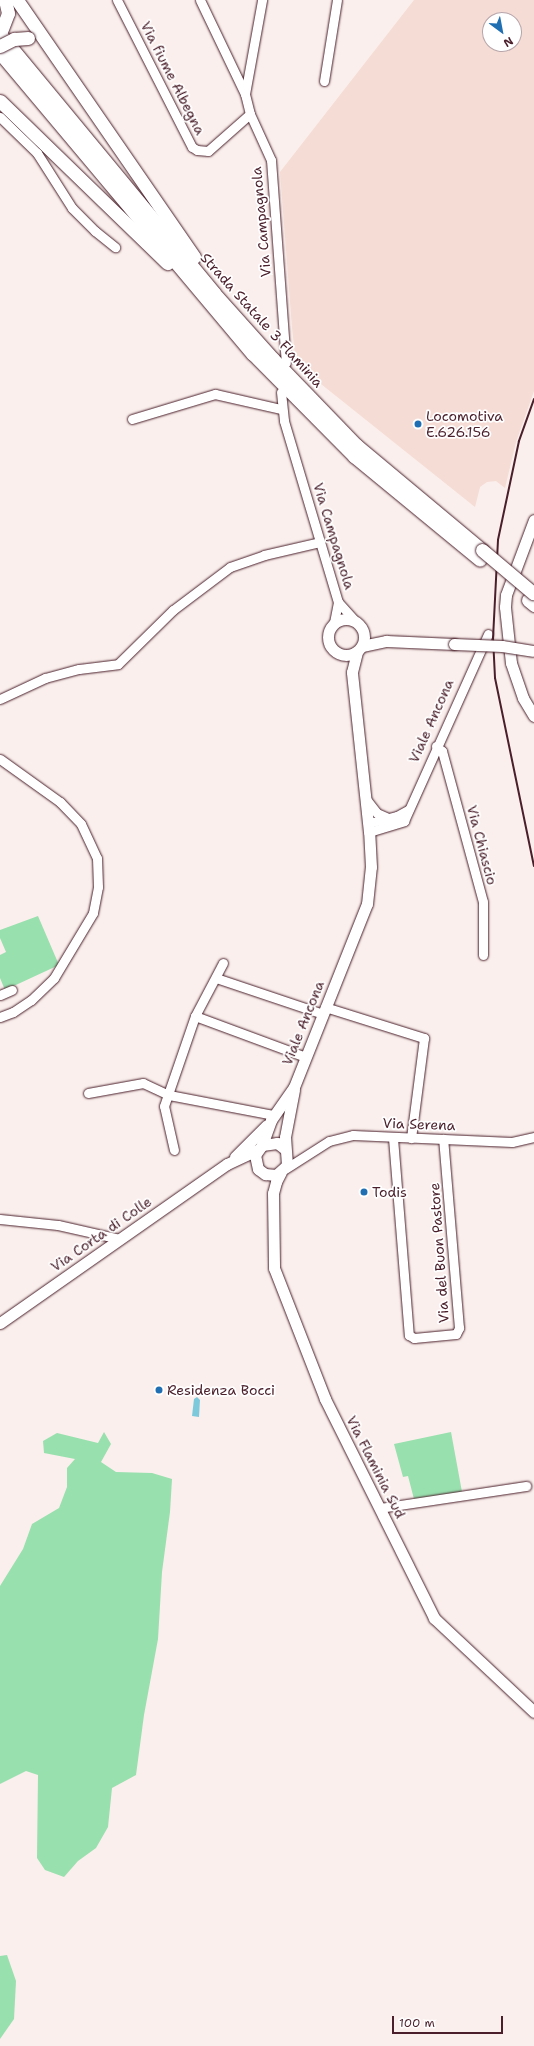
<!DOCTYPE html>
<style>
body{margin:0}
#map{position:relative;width:534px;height:2046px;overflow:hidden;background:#faefec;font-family:"Shantell Sans",sans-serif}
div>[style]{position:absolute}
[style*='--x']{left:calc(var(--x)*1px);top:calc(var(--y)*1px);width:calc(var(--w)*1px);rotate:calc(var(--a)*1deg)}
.built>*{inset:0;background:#f5dcd5}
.green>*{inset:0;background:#98e0ae}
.water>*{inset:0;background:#7dc9dc}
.roads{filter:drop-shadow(0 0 1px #4a1f2b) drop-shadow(0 0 1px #4a1f2b)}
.minor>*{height:9px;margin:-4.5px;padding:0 4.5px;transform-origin:4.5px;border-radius:4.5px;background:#fff}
.major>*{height:11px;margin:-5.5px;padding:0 5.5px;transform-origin:5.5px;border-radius:5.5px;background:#fff}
.major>.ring{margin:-5.5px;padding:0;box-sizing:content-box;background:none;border:11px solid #fff;border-radius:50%}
.highway>*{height:13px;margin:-6.5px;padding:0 6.5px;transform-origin:6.5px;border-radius:6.5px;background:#fff}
.rail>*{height:2px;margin:-1px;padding:0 1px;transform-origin:1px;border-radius:1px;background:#4a1f2b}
.bridges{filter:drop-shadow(0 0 1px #4a1f2b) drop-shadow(0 0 1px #4a1f2b)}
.major-bridge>*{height:11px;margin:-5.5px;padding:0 5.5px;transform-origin:5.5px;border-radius:5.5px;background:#fff}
.highway-bridge>*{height:13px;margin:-6.5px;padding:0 6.5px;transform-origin:6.5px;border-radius:6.5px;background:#fff}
.dots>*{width:11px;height:11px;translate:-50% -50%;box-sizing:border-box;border:2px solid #fff;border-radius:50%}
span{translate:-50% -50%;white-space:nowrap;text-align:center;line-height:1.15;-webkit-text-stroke:3.5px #fff;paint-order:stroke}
.street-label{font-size:14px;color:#4a1f2b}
.poi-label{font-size:14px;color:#4a1f2b}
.left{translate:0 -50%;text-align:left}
.north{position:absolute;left:482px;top:12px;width:40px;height:40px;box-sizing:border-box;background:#fff;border:1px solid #b7a5aa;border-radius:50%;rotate:148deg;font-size:11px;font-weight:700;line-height:16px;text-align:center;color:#4a1f2b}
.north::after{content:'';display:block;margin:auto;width:14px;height:18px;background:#1f6fb2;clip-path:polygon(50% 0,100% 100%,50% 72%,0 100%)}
.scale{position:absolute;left:392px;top:2016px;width:111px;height:18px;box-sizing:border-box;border:2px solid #4a1f2b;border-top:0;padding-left:5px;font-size:12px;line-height:14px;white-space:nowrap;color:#4a1f2b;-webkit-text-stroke:3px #fff;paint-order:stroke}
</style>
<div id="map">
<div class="built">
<div style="clip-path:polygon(evenodd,414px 0,534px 0,534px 391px,516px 442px,505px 488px,496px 481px,487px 482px,480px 487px,475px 507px,296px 364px,292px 327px,280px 172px,414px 0,490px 20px,514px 20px,514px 44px,490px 44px,490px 20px)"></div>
</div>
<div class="green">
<div style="clip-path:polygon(38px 916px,59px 965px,5px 990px,0 978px,0 955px,6px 952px,0 938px,0 930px)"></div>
<div style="clip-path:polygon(104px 1432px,111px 1444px,101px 1462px,116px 1472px,152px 1473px,172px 1479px,170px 1512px,162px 1572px,158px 1639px,144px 1715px,136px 1775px,112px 1788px,108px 1827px,96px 1848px,78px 1861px,64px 1877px,45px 1870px,37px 1858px,38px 1775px,26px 1771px,0 1784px,0 1586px,23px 1549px,32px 1524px,59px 1508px,67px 1487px,67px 1468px,75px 1459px,44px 1453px,43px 1441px,57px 1433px,98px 1443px)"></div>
<div style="clip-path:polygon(451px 1432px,462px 1492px,414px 1499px,408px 1476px,403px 1477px,394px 1444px)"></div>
<div style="clip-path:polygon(7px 1955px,16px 1981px,14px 2019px,0 2039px,0 1956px)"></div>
</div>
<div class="water">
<div style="clip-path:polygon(197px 1397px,200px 1400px,199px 1417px,192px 1416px,194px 1399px)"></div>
</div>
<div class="roads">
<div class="minor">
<div style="--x:117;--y:0;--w:165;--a:63"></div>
<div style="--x:192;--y:147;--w:6;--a:31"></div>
<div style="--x:197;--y:150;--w:11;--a:5"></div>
<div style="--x:208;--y:151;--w:56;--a:-41.4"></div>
<div style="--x:200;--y:0;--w:104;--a:64.4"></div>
<div style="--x:245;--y:94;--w:21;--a:76"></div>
<div style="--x:250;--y:114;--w:51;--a:65.5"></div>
<div style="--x:271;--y:160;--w:203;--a:85.8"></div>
<div style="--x:324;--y:81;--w:82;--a:-80.9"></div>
<div style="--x:245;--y:94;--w:96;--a:-79.7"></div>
<div style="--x:0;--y:117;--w:52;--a:44.2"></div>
<div style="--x:37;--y:153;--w:65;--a:57.5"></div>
<div style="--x:72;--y:208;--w:33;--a:45"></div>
<div style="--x:95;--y:231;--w:26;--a:39"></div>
<div style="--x:281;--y:392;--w:29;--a:84"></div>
<div style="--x:284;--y:421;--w:189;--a:73.4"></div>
<div style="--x:338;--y:602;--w:21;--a:101"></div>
<div style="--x:132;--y:419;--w:87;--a:-16.8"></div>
<div style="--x:215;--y:394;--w:68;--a:12.8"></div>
<div style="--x:338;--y:602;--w:24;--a:48"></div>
<div style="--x:0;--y:699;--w:50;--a:-25"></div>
<div style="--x:45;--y:678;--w:35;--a:-15"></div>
<div style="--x:79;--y:669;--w:39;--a:-7"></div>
<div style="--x:118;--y:664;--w:77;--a:-44.5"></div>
<div style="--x:173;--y:610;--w:71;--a:-37"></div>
<div style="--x:230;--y:567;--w:36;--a:-19"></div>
<div style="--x:264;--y:555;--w:57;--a:-13.1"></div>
<div style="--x:436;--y:746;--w:8;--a:40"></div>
<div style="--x:442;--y:751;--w:156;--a:74.8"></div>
<div style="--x:483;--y:902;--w:53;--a:90"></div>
<div style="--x:0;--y:759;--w:74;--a:35.6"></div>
<div style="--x:60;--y:802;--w:30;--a:46"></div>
<div style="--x:81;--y:824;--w:38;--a:65"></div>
<div style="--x:97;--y:858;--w:29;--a:88"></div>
<div style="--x:98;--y:887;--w:26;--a:101"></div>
<div style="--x:93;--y:913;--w:76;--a:121"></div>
<div style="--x:54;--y:978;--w:32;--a:136"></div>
<div style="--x:31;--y:1000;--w:22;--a:146"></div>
<div style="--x:13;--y:1012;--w:14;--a:159"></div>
<div style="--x:366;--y:799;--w:18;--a:52"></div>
<div style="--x:377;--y:813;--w:10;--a:24"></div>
<div style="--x:369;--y:823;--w:29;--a:-14"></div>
<div style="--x:397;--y:816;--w:13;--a:-29"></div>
<div style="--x:369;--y:832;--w:37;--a:-17"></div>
<div style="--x:404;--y:821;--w:205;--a:-65.8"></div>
<div style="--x:216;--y:978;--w:113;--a:18.6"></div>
<div style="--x:0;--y:995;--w:13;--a:-23"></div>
<div style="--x:325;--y:1007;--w:104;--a:17.4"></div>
<div style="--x:424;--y:1038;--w:101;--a:97.4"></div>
<div style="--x:195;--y:1016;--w:118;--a:20.3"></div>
<div style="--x:88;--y:1093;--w:56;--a:-10.3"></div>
<div style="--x:143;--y:1083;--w:29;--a:25"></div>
<div style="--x:169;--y:1095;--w:107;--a:10.8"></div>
<div style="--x:393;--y:1138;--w:198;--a:85.4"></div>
<div style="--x:409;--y:1335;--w:6;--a:31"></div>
<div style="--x:414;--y:1338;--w:42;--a:-5.4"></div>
<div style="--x:456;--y:1334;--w:7;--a:-63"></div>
<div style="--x:459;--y:1328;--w:190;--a:-94.8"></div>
<div style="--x:174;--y:1150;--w:45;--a:-102.8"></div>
<div style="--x:164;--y:1106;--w:95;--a:-71"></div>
<div style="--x:195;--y:1016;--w:60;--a:-62.2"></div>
<div style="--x:285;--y:1169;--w:52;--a:-32.5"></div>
<div style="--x:329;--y:1141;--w:25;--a:-14"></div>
<div style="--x:353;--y:1135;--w:159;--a:2.5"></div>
<div style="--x:512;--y:1142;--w:23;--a:-13"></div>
<div style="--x:0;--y:1219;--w:58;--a:5.9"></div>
<div style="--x:58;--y:1225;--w:64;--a:12.7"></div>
<div style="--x:380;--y:1508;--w:148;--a:-8.6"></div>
</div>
<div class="major">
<div style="--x:534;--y:520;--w:80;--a:110.5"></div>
<div style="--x:506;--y:595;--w:12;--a:95"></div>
<div style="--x:505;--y:607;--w:56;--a:83.9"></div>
<div style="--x:511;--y:663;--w:37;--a:71"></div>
<div style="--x:523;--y:698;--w:21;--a:59"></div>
<div class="ring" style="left:328px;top:619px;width:25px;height:25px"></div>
<div style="--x:362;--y:646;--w:25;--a:-12"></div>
<div style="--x:386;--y:641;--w:68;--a:2.5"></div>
<div style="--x:262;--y:1145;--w:27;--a:-70"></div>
<div style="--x:271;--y:1120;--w:40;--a:-55.1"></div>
<div style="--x:294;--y:1087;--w:197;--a:-68.3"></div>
<div style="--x:367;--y:904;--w:37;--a:-84"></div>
<div style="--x:371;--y:867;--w:35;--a:-93"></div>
<div style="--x:369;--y:832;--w:161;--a:-96.1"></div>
<div style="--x:352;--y:672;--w:21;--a:-76"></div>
<div style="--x:285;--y:1149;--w:10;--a:-143"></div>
<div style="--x:277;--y:1143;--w:15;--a:172"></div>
<div style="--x:262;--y:1145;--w:12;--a:125"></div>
<div style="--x:255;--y:1155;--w:14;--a:78"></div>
<div style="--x:258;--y:1169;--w:9;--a:36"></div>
<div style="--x:265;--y:1174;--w:11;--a:5"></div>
<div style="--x:276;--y:1175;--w:15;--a:-42"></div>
<div style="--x:287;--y:1165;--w:28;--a:-94"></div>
<div style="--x:285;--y:1137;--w:48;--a:-79.2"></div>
<div style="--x:235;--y:1157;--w:45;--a:-45"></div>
<div style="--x:281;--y:1172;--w:11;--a:117"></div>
<div style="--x:276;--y:1182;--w:11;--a:105"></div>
<div style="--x:273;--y:1193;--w:75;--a:89.2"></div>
<div style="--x:274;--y:1268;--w:141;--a:68.7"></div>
<div style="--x:325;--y:1399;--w:245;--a:63.5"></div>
<div style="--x:434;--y:1618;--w:137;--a:43.2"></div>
<div style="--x:0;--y:1323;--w:277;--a:-35"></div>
<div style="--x:227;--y:1164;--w:33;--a:-25"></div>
</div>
<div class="highway">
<div style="--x:17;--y:0;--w:312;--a:55.4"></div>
<div style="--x:0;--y:34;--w:336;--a:50.4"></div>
<div style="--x:214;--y:293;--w:89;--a:48.2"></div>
<div style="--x:273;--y:359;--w:120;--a:46"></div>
<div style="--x:356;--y:445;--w:164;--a:39.8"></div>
<div style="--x:0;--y:34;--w:22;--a:-69"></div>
<div style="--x:8;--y:13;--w:13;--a:-103"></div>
<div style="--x:0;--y:53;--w:393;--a:50"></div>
<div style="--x:253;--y:354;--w:144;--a:45.3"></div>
<div style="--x:354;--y:456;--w:163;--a:39.5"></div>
<div style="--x:0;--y:101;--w:233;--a:44.1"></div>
<div style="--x:528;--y:600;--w:8;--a:40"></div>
</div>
</div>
<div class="rail">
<div style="--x:534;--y:399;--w:45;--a:109.7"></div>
<div style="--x:519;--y:441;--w:101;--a:102"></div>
<div style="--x:498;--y:540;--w:98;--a:92.9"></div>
<div style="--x:493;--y:638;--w:40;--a:87.1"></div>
<div style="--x:495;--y:678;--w:192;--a:78.3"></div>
</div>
<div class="bridges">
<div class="major-bridge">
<div style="--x:454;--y:644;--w:48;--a:2.4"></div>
<div style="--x:502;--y:646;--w:31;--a:9"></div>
</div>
<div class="highway-bridge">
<div style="--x:0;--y:46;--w:16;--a:-27"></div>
<div style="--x:14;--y:39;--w:14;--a:-4"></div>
<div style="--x:482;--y:550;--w:67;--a:40.1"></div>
</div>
</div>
<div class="dots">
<div style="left:418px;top:424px;background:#1f6fb2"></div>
<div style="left:364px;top:1192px;background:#1f6fb2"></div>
<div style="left:159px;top:1390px;background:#1f6fb2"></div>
</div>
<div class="street-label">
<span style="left:173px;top:78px;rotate:63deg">Via fiume Albegna</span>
<span style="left:261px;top:222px;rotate:-95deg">Via Campagnola</span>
<span style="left:262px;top:320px;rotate:48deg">Strada Statale 3 Flaminia</span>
<span style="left:334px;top:536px;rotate:73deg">Via Campagnola</span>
<span style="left:431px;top:721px;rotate:-66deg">Viale Ancona</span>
<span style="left:482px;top:845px;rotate:75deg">Via Chiascio</span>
<span style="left:303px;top:1023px;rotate:-68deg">Viale Ancona</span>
<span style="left:419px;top:1124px;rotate:2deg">Via Serena</span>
<span style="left:101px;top:1234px;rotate:-35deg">Via Corta di Colle</span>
<span style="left:439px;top:1253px;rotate:-94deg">Via del Buon Pastore</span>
<span style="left:376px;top:1467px;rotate:63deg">Via Flaminia Sud</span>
</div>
<div class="poi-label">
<span class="left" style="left:426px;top:424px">Locomotiva<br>E.626.156</span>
<span class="left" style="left:372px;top:1192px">Todis</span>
<span class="left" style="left:167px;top:1390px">Residenza Bocci</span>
</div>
<div class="north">N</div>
<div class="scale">100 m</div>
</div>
